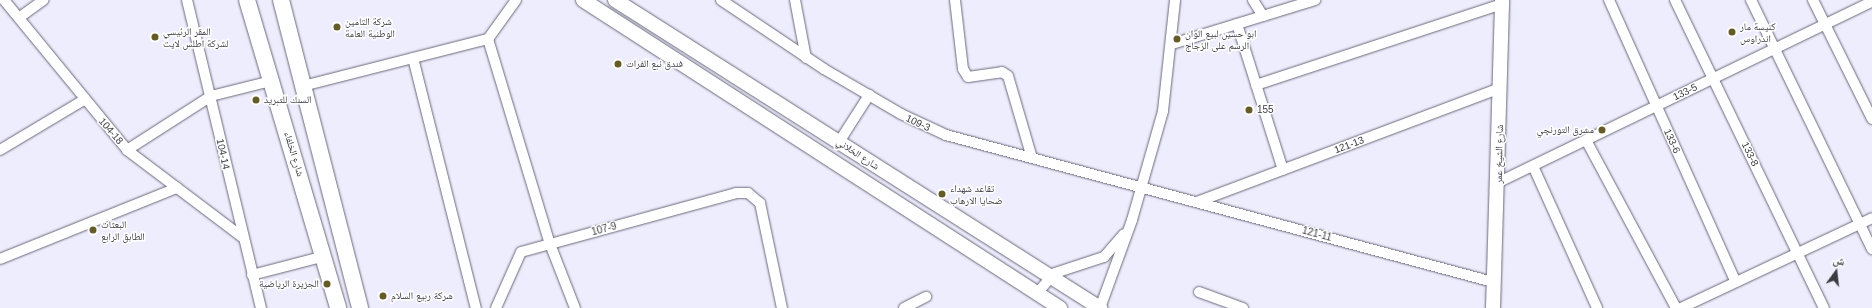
<!DOCTYPE html>
<meta charset="utf-8">
<style>
body{margin:0}
#map{position:relative;width:1872px;height:308px;overflow:hidden;background:#eeedfd;font-family:Helvetica,"Noto Naskh Arabic",sans-serif}
div>[style]{position:absolute}
[style*='--x']{left:calc(var(--x)*1px);top:calc(var(--y)*1px);width:calc(var(--w)*1px);rotate:calc(var(--a)*1deg)}
.roads{filter:drop-shadow(0 0 1px #69687a) drop-shadow(0 0 1px #69687a)}
.street>*{height:10px;margin:-5px;padding:0 5px;transform-origin:5px;border-radius:5px;background:#fff}
.secondary>*{height:14px;margin:-7px;padding:0 7px;transform-origin:7px;border-radius:7px;background:#fff}
.primary>*{height:16px;margin:-8px;padding:0 8px;transform-origin:8px;border-radius:8px;background:#fff}
.dots>*{width:11px;height:11px;translate:-50% -50%;box-sizing:border-box;border:2px solid #fff;border-radius:50%}
span{translate:-50% -50%;white-space:nowrap;text-align:center;line-height:1.15;-webkit-text-stroke:3px #fff;paint-order:stroke}
.poi-label{font-size:10px;color:#3a3a41}
.left{translate:0 -50%;text-align:left}
.right{translate:-100% -50%;text-align:right}
.street-label{font-size:10px;color:#3a3a41}
.north{position:absolute;left:1816px;top:252px;width:40px;height:40px;-webkit-text-stroke:3px #fff;paint-order:stroke;rotate:15deg;font-size:11px;font-weight:700;line-height:16px;text-align:center;color:#3a3a41}
.north::after{content:'';display:block;margin:auto;width:14px;height:18px;background:#3a3a41;clip-path:polygon(50% 0,100% 100%,50% 72%,0 100%)}
</style>
<div id="map">
<div class="roads">
<div class="street">
<div style="--x:4;--y:0;--w:194;--a:50.6"></div>
<div style="--x:127;--y:150;--w:144;--a:37.1"></div>
<div style="--x:187;--y:0;--w:317;--a:76.5"></div>
<div style="--x:721;--y:0;--w:124;--a:33.8"></div>
<div style="--x:824;--y:69;--w:89;--a:30.3"></div>
<div style="--x:901;--y:114;--w:50;--a:25"></div>
<div style="--x:946;--y:135;--w:566;--a:15.04"></div>
<div style="--x:795;--y:0;--w:59;--a:79.3"></div>
<div style="--x:955;--y:0;--w:69;--a:83.4"></div>
<div style="--x:963;--y:69;--w:9;--a:58"></div>
<div style="--x:968;--y:77;--w:34;--a:-8"></div>
<div style="--x:1002;--y:72;--w:7;--a:34"></div>
<div style="--x:1008;--y:76;--w:85;--a:73.7"></div>
<div style="--x:1253;--y:0;--w:19;--a:58"></div>
<div style="--x:1609;--y:0;--w:309;--a:65.8"></div>
<div style="--x:1675;--y:0;--w:342;--a:64.2"></div>
<div style="--x:1751;--y:0;--w:277;--a:64.1"></div>
<div style="--x:1813;--y:0;--w:133;--a:63.6"></div>
<div style="--x:20;--y:17;--w:29;--a:-36"></div>
<div style="--x:1237;--y:24;--w:153;--a:72.5"></div>
<div style="--x:488;--y:39;--w:214;--a:73.2"></div>
<div style="--x:550;--y:244;--w:69;--a:68.7"></div>
<div style="--x:1172;--y:44;--w:150;--a:-17.1"></div>
<div style="--x:413;--y:58;--w:258;--a:75.9"></div>
<div style="--x:1256;--y:85;--w:259;--a:-18.2"></div>
<div style="--x:303;--y:86;--w:191;--a:-14.3"></div>
<div style="--x:488;--y:39;--w:48;--a:-54.3"></div>
<div style="--x:1586;--y:140;--w:191;--a:61.8"></div>
<div style="--x:839;--y:142;--w:56;--a:-57.4"></div>
<div style="--x:0;--y:150;--w:98;--a:-30.8"></div>
<div style="--x:127;--y:150;--w:100;--a:-32.7"></div>
<div style="--x:211;--y:96;--w:62;--a:-14"></div>
<div style="--x:1533;--y:166;--w:156;--a:65.7"></div>
<div style="--x:1499;--y:182;--w:414;--a:-25.8"></div>
<div style="--x:1197;--y:202;--w:324;--a:-20.6"></div>
<div style="--x:0;--y:259;--w:191;--a:-21.9"></div>
<div style="--x:252;--y:275;--w:75;--a:-14.6"></div>
<div style="--x:1199;--y:292;--w:47;--a:20"></div>
<div style="--x:1037;--y:293;--w:27;--a:-48"></div>
<div style="--x:1055;--y:273;--w:52;--a:-18.1"></div>
<div style="--x:1104;--y:257;--w:30;--a:-49"></div>
<div style="--x:496;--y:308;--w:61;--a:-65.9"></div>
<div style="--x:521;--y:252;--w:223;--a:-15.3"></div>
<div style="--x:736;--y:193;--w:12;--a:0"></div>
<div style="--x:748;--y:193;--w:16;--a:40"></div>
<div style="--x:760;--y:203;--w:107;--a:78.2"></div>
<div style="--x:904;--y:308;--w:25;--a:-27"></div>
<div style="--x:1100;--y:308;--w:94;--a:-70"></div>
<div style="--x:1132;--y:220;--w:113;--a:-74.1"></div>
<div style="--x:1163;--y:111;--w:112;--a:-83.8"></div>
<div style="--x:1681;--y:308;--w:211;--a:-25.2"></div>
</div>
<div class="secondary">
<div style="--x:583;--y:0;--w:568;--a:32.85"></div>
<div style="--x:615;--y:0;--w:575;--a:32.42"></div>
<div style="--x:1493;--y:308;--w:308;--a:-88.3"></div>
</div>
<div class="primary">
<div style="--x:247;--y:0;--w:321;--a:73.5"></div>
<div style="--x:281;--y:0;--w:318;--a:75.6"></div>
</div>
</div>
<div class="dots">
<div style="left:337px;top:27px;background:#645b27"></div>
<div style="left:1732px;top:32px;background:#645b27"></div>
<div style="left:155px;top:37px;background:#645b27"></div>
<div style="left:1177px;top:39px;background:#645b27"></div>
<div style="left:618px;top:64px;background:#645b27"></div>
<div style="left:256px;top:100px;background:#645b27"></div>
<div style="left:1249px;top:110px;background:#645b27"></div>
<div style="left:1602px;top:130px;background:#645b27"></div>
<div style="left:942px;top:194px;background:#645b27"></div>
<div style="left:93px;top:230px;background:#645b27"></div>
<div style="left:327px;top:284px;background:#645b27"></div>
<div style="left:383px;top:296px;background:#645b27"></div>
</div>
<div class="poi-label">
<span class="left" style="left:345px;top:27px">شركة التامين<br>الوطنية العامة</span>
<span class="left" style="left:1740px;top:32px">كنيسة مار<br>اندراوس</span>
<span class="left" style="left:163px;top:37px">المقر الرئيسي<br>لشركة اطلس لايت</span>
<span class="left" style="left:1185px;top:39px">ابو حسين لبيع الوان<br>الرسم على الزجاج</span>
<span class="left" style="left:626px;top:64px">فندق نبع الفرات</span>
<span class="left" style="left:264px;top:100px">السنك للتبريد</span>
<span class="left" style="left:1257px;top:110px">155</span>
<span class="right" style="left:1594px;top:130px">مشرق التورنچي</span>
<span class="left" style="left:950px;top:194px">تقاعد شهداء<br>ضحايا الارهاب</span>
<span class="left" style="left:101px;top:230px">البعثات<br>الطابق الرابع</span>
<span class="right" style="left:319px;top:284px">الجزيرة الرياضية</span>
<span class="left" style="left:391px;top:296px">شركة ربيع السلام</span>
</div>
<div class="street-label">
<span style="left:1685px;top:92px;rotate:-26deg">133-5</span>
<span style="left:918px;top:123px;rotate:25deg">109-3</span>
<span style="left:111px;top:131px;rotate:49deg">104-18</span>
<span style="left:1672px;top:141px;rotate:66deg">133-6</span>
<span style="left:1349px;top:145px;rotate:-21deg">121-13</span>
<span style="left:223px;top:154px;rotate:78deg">104-14</span>
<span style="left:294px;top:154px;rotate:73deg">شارع الخلفاء</span>
<span style="left:858px;top:154px;rotate:33deg">شارع الخلاني</span>
<span style="left:1499px;top:154px;rotate:-89deg">شارع الشيخ عمر</span>
<span style="left:1750px;top:154px;rotate:64deg">133-8</span>
<span style="left:604px;top:229px;rotate:-15deg">107-9</span>
<span style="left:1317px;top:234px;rotate:15deg">121-11</span>
</div>
<div class="north">ش</div>
</div>
